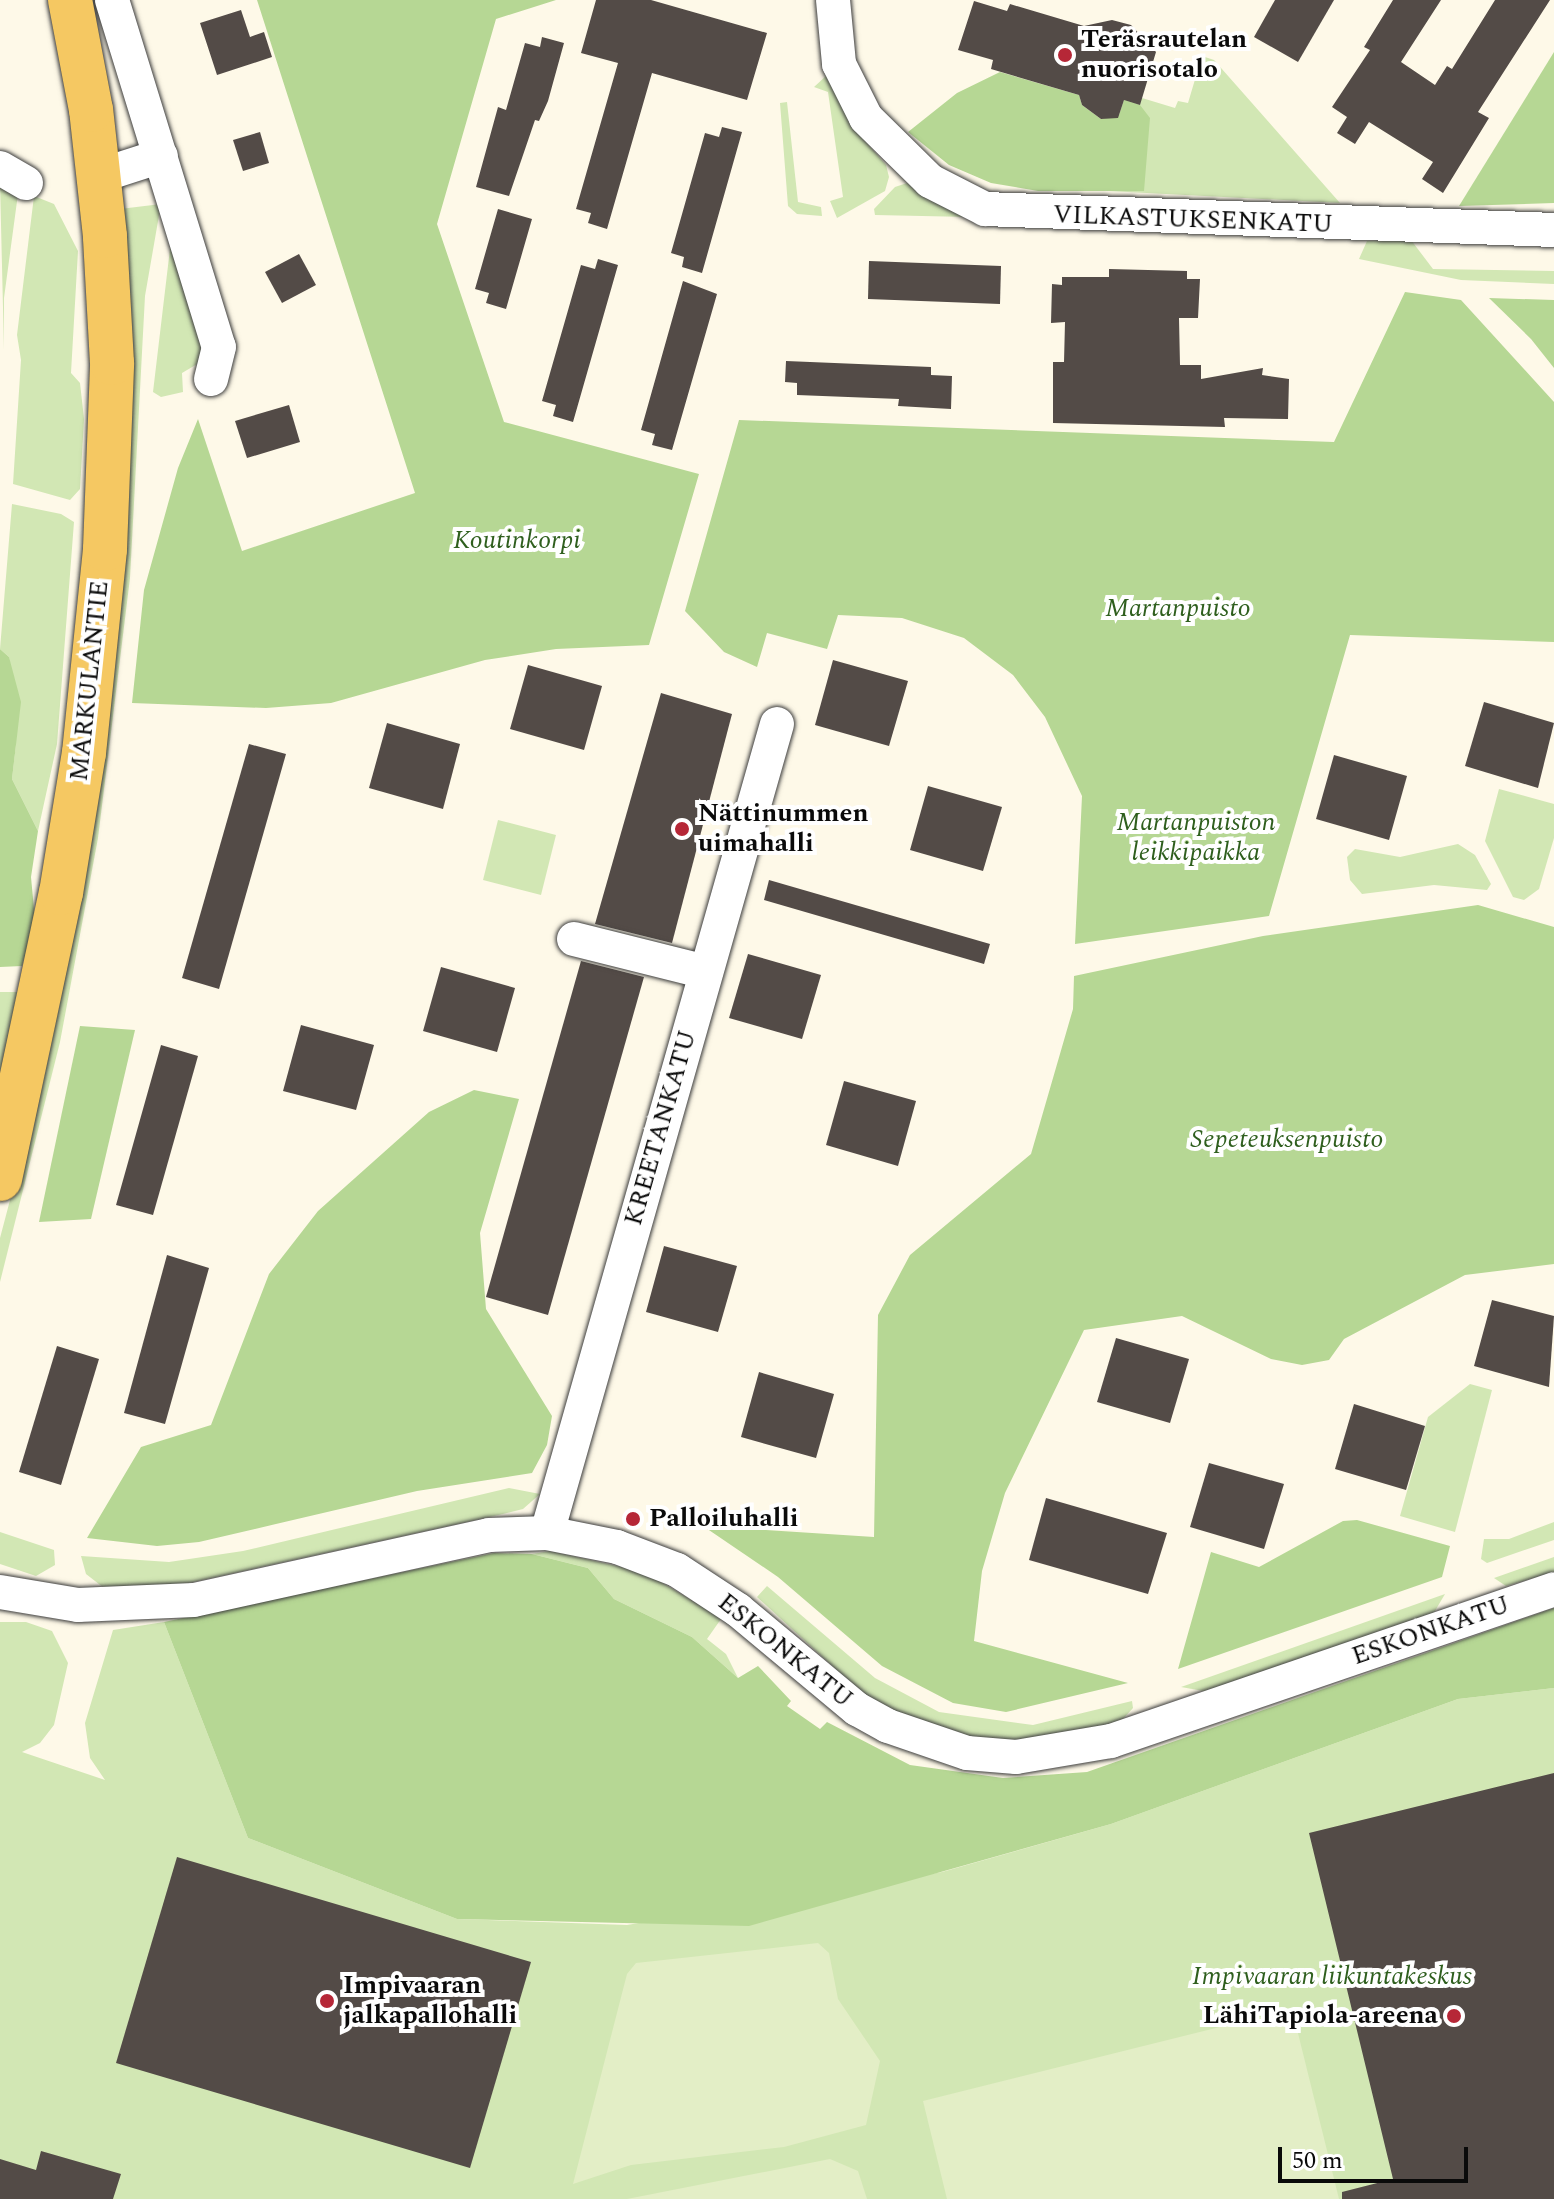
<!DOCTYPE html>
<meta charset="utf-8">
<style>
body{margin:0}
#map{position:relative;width:1554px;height:2199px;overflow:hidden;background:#fef9e8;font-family:Spectral,serif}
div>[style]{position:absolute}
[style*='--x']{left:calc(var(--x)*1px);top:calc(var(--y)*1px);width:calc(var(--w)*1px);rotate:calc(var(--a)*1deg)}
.green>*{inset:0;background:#d2e7b4}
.forest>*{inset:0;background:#b6d794}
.pitch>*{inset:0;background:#e3eec6}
.building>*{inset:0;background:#534b47}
.roads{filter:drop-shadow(0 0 2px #3d3d3d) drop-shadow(0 0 2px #3d3d3d)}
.minor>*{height:34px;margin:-17px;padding:0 17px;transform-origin:17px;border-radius:17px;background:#fff}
.major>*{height:44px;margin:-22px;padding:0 22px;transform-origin:22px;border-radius:22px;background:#f5c862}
.dots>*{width:22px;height:22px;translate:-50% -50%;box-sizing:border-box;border:4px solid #fff;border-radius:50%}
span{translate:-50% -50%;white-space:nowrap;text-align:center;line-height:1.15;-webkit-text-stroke:8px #fff;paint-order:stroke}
.poi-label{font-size:26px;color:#0a0a0a;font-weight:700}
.left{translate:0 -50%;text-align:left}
.right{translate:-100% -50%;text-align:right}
.street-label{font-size:26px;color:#0a0a0a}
.park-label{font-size:26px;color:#2f5f1e;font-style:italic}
.scale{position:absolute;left:1278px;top:2147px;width:190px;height:36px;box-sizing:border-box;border:4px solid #0a0a0a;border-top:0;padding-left:10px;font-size:24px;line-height:28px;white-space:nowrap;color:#0a0a0a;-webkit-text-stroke:6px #fff;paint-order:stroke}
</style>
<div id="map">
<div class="green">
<div style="clip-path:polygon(1202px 56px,1214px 60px,1340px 203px,1089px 190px,1101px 119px,1119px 115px,1124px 100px,1142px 98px,1175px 108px,1178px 101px,1188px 103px)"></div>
<div style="clip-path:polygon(827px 75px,853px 127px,886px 165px,889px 177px,885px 191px,837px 218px,830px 201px,843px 197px,828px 92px,814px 87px)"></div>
<div style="clip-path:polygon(787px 102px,798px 202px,821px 207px,822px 216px,797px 214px,788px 206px,780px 103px)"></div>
<div style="clip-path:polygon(0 182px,18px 194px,4px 298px,4px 350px)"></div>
<div style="clip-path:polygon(907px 183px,946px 208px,969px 217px,875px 215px,874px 209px,895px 187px)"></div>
<div style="clip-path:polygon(34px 196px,54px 204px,78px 251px,71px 373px,80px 383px,84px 419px,80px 489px,70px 500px,13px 484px,21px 360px,17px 335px)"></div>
<div style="clip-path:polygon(161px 204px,145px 296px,130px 578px,98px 838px,60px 1042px,0 1282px,0 1238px,33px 1113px,120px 209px)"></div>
<div style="clip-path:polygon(172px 232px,206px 337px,204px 360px,182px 373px,183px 392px,161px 397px,153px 392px)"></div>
<div style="clip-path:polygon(1411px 240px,1433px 269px,1554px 271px,1554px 284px,1461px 280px,1359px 259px,1367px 241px)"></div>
<div style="clip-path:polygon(12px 504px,61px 514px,74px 522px,57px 744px,38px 831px,12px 779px,16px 744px,9px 657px,0 649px)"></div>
<div style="clip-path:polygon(1499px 789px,1554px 804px,1554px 838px,1539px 889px,1524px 900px,1513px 897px,1485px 841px)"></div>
<div style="clip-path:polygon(498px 820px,556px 835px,541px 895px,483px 880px)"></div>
<div style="clip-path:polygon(1458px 844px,1475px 855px,1491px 884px,1487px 890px,1434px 885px,1362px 894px,1350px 880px,1347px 857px,1355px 849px,1400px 857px)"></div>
<div style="clip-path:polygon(0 992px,24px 992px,0 1111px)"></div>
<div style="clip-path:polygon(1470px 1384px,1492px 1390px,1455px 1532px,1400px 1516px,1428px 1417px)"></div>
<div style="clip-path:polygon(509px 1488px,540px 1494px,523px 1509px,503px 1514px,161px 1589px,104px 1588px,86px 1574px,81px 1556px,169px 1562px,243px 1551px)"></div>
<div style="clip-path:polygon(1554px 1522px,1554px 1540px,1487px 1563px,1481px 1559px,1484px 1539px,1509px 1539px)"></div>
<div style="clip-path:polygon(0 1532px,54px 1550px,55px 1565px,36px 1576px,0 1564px)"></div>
<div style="clip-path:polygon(550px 1551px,644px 1572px,703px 1607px,721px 1619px,707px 1639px,726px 1654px,738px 1678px,692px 1637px,614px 1599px,588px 1568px,532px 1554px)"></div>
<div style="clip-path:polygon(1554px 1557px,1554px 1572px,1506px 1586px,1494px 1578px)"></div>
<div style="clip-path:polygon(767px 1586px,875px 1678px,939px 1712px,1033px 1725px,1132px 1701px,1133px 1708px,1122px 1720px,1060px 1740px,977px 1740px,915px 1721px,871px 1699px,840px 1673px,757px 1597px)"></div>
<div style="clip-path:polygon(1445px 1594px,1432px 1616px,1209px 1692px,1181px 1687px)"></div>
<div style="clip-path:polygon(0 1622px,26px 1622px,52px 1631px,68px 1663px,54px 1725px,40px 1743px,22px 1752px,105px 1780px,90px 1758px,85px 1723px,113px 1630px,164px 1622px,248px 1838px,457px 1919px,627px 1925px,942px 1872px,1111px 1824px,1458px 1699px,1554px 1688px,1554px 2199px,0 2199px)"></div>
</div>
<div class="forest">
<div style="clip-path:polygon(257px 0,556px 0,496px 19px,437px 224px,504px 422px,699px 474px,649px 645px,556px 649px,485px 660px,331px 703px,266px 708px,132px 703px,144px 590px,178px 468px,198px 419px,242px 551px,415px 493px)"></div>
<div style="clip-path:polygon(1554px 52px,1554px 203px,1459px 206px)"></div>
<div style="clip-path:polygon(1000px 72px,1079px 95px,1082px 105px,1101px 119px,1119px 115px,1124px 100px,1140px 105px,1150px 118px,1144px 191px,1038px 191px,991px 183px,949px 165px,908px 132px,957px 93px)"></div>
<div style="clip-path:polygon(1405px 292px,1461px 300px,1554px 402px,1554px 642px,1350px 635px,1269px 916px,1075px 944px,1082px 796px,1045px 717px,1013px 675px,964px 638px,902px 618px,838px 615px,827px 649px,767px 633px,757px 667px,724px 652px,685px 611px,739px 420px,1334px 442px)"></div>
<div style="clip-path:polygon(1489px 298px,1554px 300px,1554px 368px,1531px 339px)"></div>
<div style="clip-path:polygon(0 649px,9px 657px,21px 702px,12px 779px,38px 831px,31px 877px,35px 920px,22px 966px,0 967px)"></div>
<div style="clip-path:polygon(1478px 905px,1554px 927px,1554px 1264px,1465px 1275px,1344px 1339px,1329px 1360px,1302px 1365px,1271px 1359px,1182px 1316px,1084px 1330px,1005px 1493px,982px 1571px,974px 1641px,1128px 1683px,1006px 1712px,953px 1703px,882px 1666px,778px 1577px,703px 1526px,874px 1537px,878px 1315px,910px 1255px,1031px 1154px,1073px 1009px,1074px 976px,1263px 936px)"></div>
<div style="clip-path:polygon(80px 1026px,135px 1030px,91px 1219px,39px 1222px)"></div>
<div style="clip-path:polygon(474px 1090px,519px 1099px,480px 1233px,486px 1309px,552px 1416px,547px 1445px,532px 1473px,417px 1491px,199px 1542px,157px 1546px,87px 1538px,141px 1447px,211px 1425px,269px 1274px,318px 1211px,429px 1112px)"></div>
<div style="clip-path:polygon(1357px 1520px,1450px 1546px,1442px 1577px,1178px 1669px,1211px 1552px,1259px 1567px,1343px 1521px)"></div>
<div style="clip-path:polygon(494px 1553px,532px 1554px,588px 1568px,614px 1599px,692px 1637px,738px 1678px,758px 1666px,791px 1701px,787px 1706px,820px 1729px,827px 1722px,910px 1765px,1003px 1778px,1087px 1772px,1554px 1608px,1554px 1688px,1458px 1699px,1111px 1824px,749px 1926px,457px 1919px,248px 1838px,164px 1622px)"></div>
</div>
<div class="pitch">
<div style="clip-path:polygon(818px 1943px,829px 1953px,838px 1999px,880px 2061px,866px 2125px,784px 2147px,631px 2165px,573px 2184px,627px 1974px,636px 1963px)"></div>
<div style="clip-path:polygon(1292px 2009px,1339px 2199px,947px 2199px,923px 2101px)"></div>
<div style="clip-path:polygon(830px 2159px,858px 2171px,867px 2199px,627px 2199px)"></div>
</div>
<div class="building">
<div style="clip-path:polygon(596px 0,651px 0,767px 33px,747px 100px,652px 73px,607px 229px,588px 223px,591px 213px,576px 209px,618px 63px,581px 53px)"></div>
<div style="clip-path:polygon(1275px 0,1334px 0,1298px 62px,1254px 37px)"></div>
<div style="clip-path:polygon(1393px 0,1441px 0,1401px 62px,1435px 85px,1447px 66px,1452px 69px,1495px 0,1550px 0,1478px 112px,1489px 118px,1443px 193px,1422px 179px,1433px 162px,1369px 122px,1355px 144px,1337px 133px,1347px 117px,1332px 107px,1370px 50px,1364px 47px)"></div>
<div style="clip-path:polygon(974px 1px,1007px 11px,1010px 4px,1084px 26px,1112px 20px,1131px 25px,1156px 52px,1140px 105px,1124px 100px,1118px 118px,1101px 119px,1082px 105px,1079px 95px,991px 69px,993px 60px,958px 50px)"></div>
<div style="clip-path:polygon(241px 10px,250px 37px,264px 32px,272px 57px,217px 75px,200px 23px)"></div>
<div style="clip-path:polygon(542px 37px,564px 43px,548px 101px,539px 121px,535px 120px,509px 196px,476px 187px,498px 107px,506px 110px,525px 43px,540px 47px)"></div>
<div style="clip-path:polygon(722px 127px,742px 132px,702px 273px,682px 267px,684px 257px,671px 253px,705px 133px,719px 137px)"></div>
<div style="clip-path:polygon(260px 132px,269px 163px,243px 171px,233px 140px)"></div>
<div style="clip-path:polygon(498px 209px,532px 219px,506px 309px,486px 303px,489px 293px,475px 289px)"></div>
<div style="clip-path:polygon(299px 254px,316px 285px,282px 303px,265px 272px)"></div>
<div style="clip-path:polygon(598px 259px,618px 265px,573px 422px,553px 416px,556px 405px,542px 401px,581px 265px,595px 269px)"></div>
<div style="clip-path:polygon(869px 261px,1001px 266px,1000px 304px,868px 299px)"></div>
<div style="clip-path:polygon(1109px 269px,1187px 271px,1187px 279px,1200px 279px,1198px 318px,1179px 318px,1180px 365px,1201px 365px,1201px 379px,1263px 368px,1262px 375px,1289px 379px,1288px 419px,1224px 418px,1225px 427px,1053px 423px,1053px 362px,1064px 362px,1065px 322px,1051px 323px,1052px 284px,1062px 285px,1062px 277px,1109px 277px)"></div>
<div style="clip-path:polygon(683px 281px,717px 294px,672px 450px,652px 445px,655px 434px,641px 430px)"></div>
<div style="clip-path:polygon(786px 361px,931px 367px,931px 375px,952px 376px,951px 409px,898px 406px,899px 399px,797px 395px,797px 383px,785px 382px)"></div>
<div style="clip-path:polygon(289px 405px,300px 442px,247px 458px,235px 421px)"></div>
<div style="clip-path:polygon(833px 660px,908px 681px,889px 746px,815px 725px)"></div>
<div style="clip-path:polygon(528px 665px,602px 686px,584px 750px,510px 729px)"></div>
<div style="clip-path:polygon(661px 693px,732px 714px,672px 943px,595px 924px)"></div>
<div style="clip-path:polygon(1484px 702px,1554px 723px,1538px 788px,1465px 766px)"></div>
<div style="clip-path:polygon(387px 723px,460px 744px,443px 809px,369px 788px)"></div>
<div style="clip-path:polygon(249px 744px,286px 754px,219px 989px,182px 978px)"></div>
<div style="clip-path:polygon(1334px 755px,1407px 776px,1389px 840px,1316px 819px)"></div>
<div style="clip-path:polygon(928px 786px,1002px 807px,983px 871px,910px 850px)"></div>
<div style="clip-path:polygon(769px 880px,990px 944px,984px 964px,764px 900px)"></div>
<div style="clip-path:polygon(748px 954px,821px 975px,802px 1039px,729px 1018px)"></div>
<div style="clip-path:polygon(581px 961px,644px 977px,548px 1315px,486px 1297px)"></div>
<div style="clip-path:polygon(441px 967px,515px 988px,497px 1052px,423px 1031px)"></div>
<div style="clip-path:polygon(301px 1025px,374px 1045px,356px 1110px,283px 1091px)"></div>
<div style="clip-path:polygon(161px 1045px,198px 1056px,153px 1215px,116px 1205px)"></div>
<div style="clip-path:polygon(844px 1081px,916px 1101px,898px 1166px,826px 1145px)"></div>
<div style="clip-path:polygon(664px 1246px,737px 1266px,718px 1332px,646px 1312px)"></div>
<div style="clip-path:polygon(167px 1255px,209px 1268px,165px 1424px,124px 1413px)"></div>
<div style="clip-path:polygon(1492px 1300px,1554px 1316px,1549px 1387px,1474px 1366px)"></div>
<div style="clip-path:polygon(1116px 1338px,1189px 1359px,1170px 1423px,1097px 1402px)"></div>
<div style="clip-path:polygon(57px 1346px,99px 1359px,61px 1485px,19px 1472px)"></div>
<div style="clip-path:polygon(759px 1372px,834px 1394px,816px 1458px,741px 1437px)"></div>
<div style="clip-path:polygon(1354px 1404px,1425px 1426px,1406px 1490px,1335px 1469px)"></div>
<div style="clip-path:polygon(1209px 1463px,1284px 1484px,1264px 1549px,1190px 1527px)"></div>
<div style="clip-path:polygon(1046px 1498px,1167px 1533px,1148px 1594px,1029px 1560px)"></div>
<div style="clip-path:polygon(1554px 1773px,1554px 2199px,1342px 2199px,1342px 2192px,1393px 2179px,1309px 1833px)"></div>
<div style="clip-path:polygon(177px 1857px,531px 1962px,470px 2168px,116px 2063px)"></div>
<div style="clip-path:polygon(41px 2151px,121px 2174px,113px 2199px,0 2199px,0 2159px,36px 2170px)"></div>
</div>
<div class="roads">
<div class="minor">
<div style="--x:112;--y:0;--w:363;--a:72.9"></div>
<div style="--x:219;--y:347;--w:33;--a:104"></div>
<div style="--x:833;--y:0;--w:64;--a:84.6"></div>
<div style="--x:839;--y:64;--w:60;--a:63.4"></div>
<div style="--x:866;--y:118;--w:90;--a:44.5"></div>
<div style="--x:930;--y:181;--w:62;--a:27"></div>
<div style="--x:985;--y:209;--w:569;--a:2.11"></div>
<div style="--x:0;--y:168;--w:30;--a:30"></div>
<div style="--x:99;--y:176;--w:65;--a:-17.9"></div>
<div style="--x:574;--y:939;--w:136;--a:14"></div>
<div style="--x:547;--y:1533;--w:841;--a:-74.13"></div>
<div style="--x:0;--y:1592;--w:79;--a:9.5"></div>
<div style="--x:78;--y:1605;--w:116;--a:-2.5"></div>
<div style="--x:194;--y:1600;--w:302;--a:-12.4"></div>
<div style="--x:489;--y:1535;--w:58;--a:-2"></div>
<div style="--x:547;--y:1533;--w:71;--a:11.3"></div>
<div style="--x:617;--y:1547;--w:64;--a:21"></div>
<div style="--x:677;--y:1570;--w:73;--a:33.3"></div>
<div style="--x:738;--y:1610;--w:155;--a:39.8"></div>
<div style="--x:857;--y:1709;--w:35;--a:29"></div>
<div style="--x:888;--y:1726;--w:83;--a:18.9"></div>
<div style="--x:967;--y:1753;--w:49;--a:4.7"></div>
<div style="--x:1016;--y:1757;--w:96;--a:-9.6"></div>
<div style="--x:1111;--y:1741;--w:468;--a:-18.9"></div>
</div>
<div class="major">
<div style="--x:0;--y:1179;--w:292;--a:-78"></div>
<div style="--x:61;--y:893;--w:142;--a:-80.7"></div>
<div style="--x:84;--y:753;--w:205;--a:-84.1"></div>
<div style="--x:105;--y:549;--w:186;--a:-87.8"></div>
<div style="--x:112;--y:363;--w:127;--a:-93.2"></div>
<div style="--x:105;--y:236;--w:127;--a:-96.3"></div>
<div style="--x:91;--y:110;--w:112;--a:-100.8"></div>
</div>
</div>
<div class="dots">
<div style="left:1065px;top:55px;background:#b62737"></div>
<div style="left:682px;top:829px;background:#b62737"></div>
<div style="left:633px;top:1519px;background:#b62737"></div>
<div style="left:327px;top:2001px;background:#b62737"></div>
<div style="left:1454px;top:2016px;background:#b62737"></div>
</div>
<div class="poi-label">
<span class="left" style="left:1081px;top:55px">Teräsrautelan<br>nuorisotalo</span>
<span class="left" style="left:698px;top:829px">Nättinummen<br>uimahalli</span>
<span class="left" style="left:649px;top:1519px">Palloiluhalli</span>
<span class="left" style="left:343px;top:2001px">Impivaaran<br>jalkapallohalli</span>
<span class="right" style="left:1438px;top:2016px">LähiTapiola-areena</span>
</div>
<div class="street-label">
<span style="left:1193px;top:220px;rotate:2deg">VILKASTUKSENKATU</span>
<span style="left:90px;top:681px;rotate:-84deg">MARKULANTIE</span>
<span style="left:661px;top:1128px;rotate:-74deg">KREETANKATU</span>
<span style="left:1431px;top:1631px;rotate:-19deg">ESKONKATU</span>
<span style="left:785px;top:1651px;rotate:39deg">ESKONKATU</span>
</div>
<div class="park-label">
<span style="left:517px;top:541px">Koutinkorpi</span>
<span style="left:1178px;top:609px">Martanpuisto</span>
<span style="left:1196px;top:838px">Martanpuiston<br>leikkipaikka</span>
<span style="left:1287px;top:1140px">Sepeteuksenpuisto</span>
<span style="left:1332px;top:1977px">Impivaaran liikuntakeskus</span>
</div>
<div class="scale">50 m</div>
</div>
